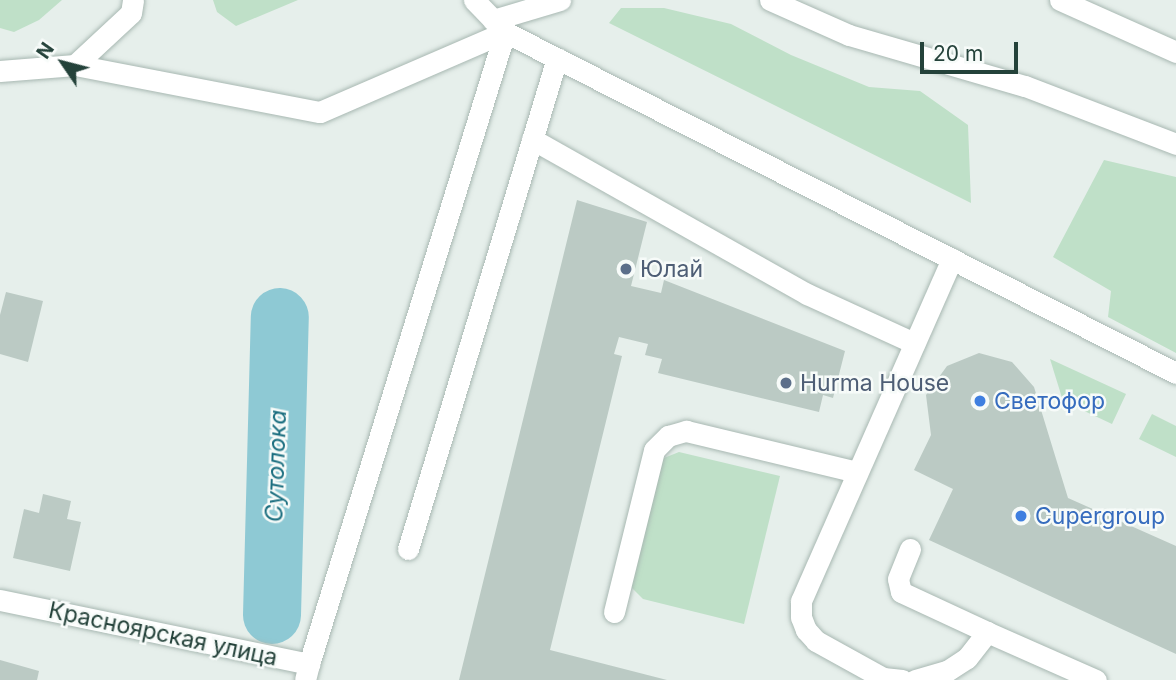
<!DOCTYPE html>
<meta charset="utf-8">
<style>
body{margin:0}
#map{position:relative;width:1176px;height:680px;overflow:hidden;background:#e6efeb;font-family:Inter,sans-serif}
div>[style]{position:absolute}
[style*='--x']{left:calc(var(--x)*1px);top:calc(var(--y)*1px);width:calc(var(--w)*1px);rotate:calc(var(--a)*1deg)}
.green>*{inset:0;background:#bfe0c8}
.river>*{height:58px;margin:-29px;padding:0 29px;transform-origin:29px;border-radius:29px;background:#8ec9d4}
.building>*{inset:0;background:#bbcac4}
.roads{filter:drop-shadow(0 0 2px #a8b8b2) drop-shadow(0 0 2px #a8b8b2)}
.minor>*{height:21px;margin:-10.5px;padding:0 10.5px;transform-origin:10.5px;border-radius:10.5px;background:#fff}
.dots>*{width:19px;height:19px;translate:-50% -50%;box-sizing:border-box;border:4px solid #f7fbf9;border-radius:50%}
span{translate:-50% -50%;white-space:nowrap;text-align:center;line-height:1.15;-webkit-text-stroke:5px #f7fbf9;paint-order:stroke}
.service-label{font-size:23px;color:#4e5e75}
.left{translate:0 -50%;text-align:left}
.shop-label{font-size:23px;color:#366cbe}
.street-label{font-size:23px;color:#24423a}
.water-label{font-size:24px;color:#1c6f80;font-style:italic}
.north{position:absolute;left:28px;top:28px;width:70px;height:70px;-webkit-text-stroke:5px #f7fbf9;paint-order:stroke;rotate:305deg;font-size:19px;font-weight:700;line-height:28px;text-align:center;color:#24423a}
.north::after{content:'';display:block;margin:auto;width:24px;height:32px;background:#24423a;clip-path:polygon(50% 0,100% 100%,50% 72%,0 100%)}
.scale{position:absolute;left:920px;top:42px;width:98px;height:32px;box-sizing:border-box;border:4px solid #24423a;border-top:0;padding-left:9px;font-size:21px;line-height:24px;white-space:nowrap;color:#24423a;-webkit-text-stroke:5px #f7fbf9;paint-order:stroke}
</style>
<div id="map">
<div class="green">
<div style="clip-path:polygon(0 0,62px 0,39px 20px,14px 32px,0 28px)"></div>
<div style="clip-path:polygon(213px 0,298px 0,236px 26px,217px 12px)"></div>
<div style="clip-path:polygon(621px 8px,664px 8px,731px 24px,791px 55px,869px 87px,920px 91px,968px 125px,971px 203px,609px 23px)"></div>
<div style="clip-path:polygon(1104px 160px,1176px 177px,1176px 353px,1108px 317px,1111px 291px,1053px 257px)"></div>
<div style="clip-path:polygon(1050px 359px,1126px 394px,1112px 424px,1063px 401px)"></div>
<div style="clip-path:polygon(1152px 414px,1176px 426px,1176px 457px,1139px 439px)"></div>
<div style="clip-path:polygon(679px 452px,780px 476px,744px 624px,643px 599px,630px 586px,657px 466px,664px 458px)"></div>
</div>
<div class="river">
<div style="--x:272;--y:615;--w:298;--a:-88.5"></div>
</div>
<div class="building">
<div style="clip-path:polygon(577px 200px,647px 222px,631px 286px,661px 293px,664px 280px,845px 351px,833px 398px,823px 395px,819px 412px,658px 373px,662px 359px,645px 355px,648px 344px,619px 337px,614px 354px,622px 356px,550px 650px,667px 680px,459px 680px)"></div>
<div style="clip-path:polygon(6px 292px,43px 301px,28px 362px,0 354px,0 315px)"></div>
<div style="clip-path:polygon(979px 353px,1012px 362px,1034px 387px,1068px 498px,1176px 546px,1176px 654px,929px 540px,953px 489px,914px 470px,931px 435px,926px 395px,947px 366px)"></div>
<div style="clip-path:polygon(43px 494px,71px 501px,67px 519px,81px 522px,70px 571px,13px 558px,24px 509px,39px 513px)"></div>
<div style="clip-path:polygon(0 660px,39px 671px,37px 680px,0 680px)"></div>
</div>
<div class="roads">
<div class="minor">
<div style="--x:474;--y:0;--w:45;--a:45.9"></div>
<div style="--x:505;--y:32;--w:753;--a:26.94"></div>
<div style="--x:770;--y:0;--w:86;--a:23.9"></div>
<div style="--x:849;--y:35;--w:183;--a:16.2"></div>
<div style="--x:1025;--y:86;--w:162;--a:21"></div>
<div style="--x:1060;--y:0;--w:127;--a:24.1"></div>
<div style="--x:493;--y:20;--w:70;--a:-16.6"></div>
<div style="--x:75;--y:65;--w:249;--a:10.9"></div>
<div style="--x:320;--y:112;--w:202;--a:-23.4"></div>
<div style="--x:0;--y:71;--w:75;--a:-4.6"></div>
<div style="--x:75;--y:65;--w:76;--a:-42.9"></div>
<div style="--x:131;--y:13;--w:13;--a:-81"></div>
<div style="--x:532;--y:139;--w:316;--a:29.4"></div>
<div style="--x:807;--y:294;--w:118;--a:24.6"></div>
<div style="--x:408;--y:549;--w:513;--a:-73.12"></div>
<div style="--x:910;--y:549;--w:32;--a:112"></div>
<div style="--x:898;--y:579;--w:13;--a:77"></div>
<div style="--x:901;--y:592;--w:95;--a:24.9"></div>
<div style="--x:0;--y:600;--w:316;--a:11.7"></div>
<div style="--x:309;--y:664;--w:16;--a:104"></div>
<div style="--x:614;--y:612;--w:167;--a:-76.1"></div>
<div style="--x:654;--y:450;--w:20;--a:-45"></div>
<div style="--x:668;--y:436;--w:19;--a:-16"></div>
<div style="--x:686;--y:431;--w:176;--a:13.5"></div>
<div style="--x:309;--y:664;--w:662;--a:-72.77"></div>
<div style="--x:902;--y:680;--w:19;--a:-174"></div>
<div style="--x:883;--y:678;--w:77;--a:-151.1"></div>
<div style="--x:816;--y:641;--w:15;--a:-132"></div>
<div style="--x:806;--y:630;--w:14;--a:-111"></div>
<div style="--x:801;--y:617;--w:16;--a:-90"></div>
<div style="--x:801;--y:601;--w:374;--a:-66.2"></div>
<div style="--x:915;--y:680;--w:33;--a:-16"></div>
<div style="--x:947;--y:671;--w:24;--a:-33"></div>
<div style="--x:967;--y:658;--w:33;--a:-52"></div>
<div style="--x:987;--y:632;--w:119;--a:23.8"></div>
</div>
</div>
<div class="dots">
<div style="left:626px;top:269px;background:#5c6f8a"></div>
<div style="left:786px;top:383px;background:#5c6f8a"></div>
<div style="left:980px;top:401px;background:#3f7fe0"></div>
<div style="left:1021px;top:516px;background:#3f7fe0"></div>
</div>
<div class="service-label">
<span class="left" style="left:640px;top:269px">Юлай</span>
<span class="left" style="left:800px;top:383px">Hurma House</span>
</div>
<div class="shop-label">
<span class="left" style="left:994px;top:401px">Светофор</span>
<span class="left" style="left:1035px;top:516px">Cupergroup</span>
</div>
<div class="street-label">
<span style="left:163px;top:634px;rotate:12deg">Красноярская улица</span>
</div>
<div class="water-label">
<span style="left:276px;top:466px;rotate:-88deg">Сутолока</span>
</div>
<div class="north">N</div>
<div class="scale">20 m</div>
</div>
